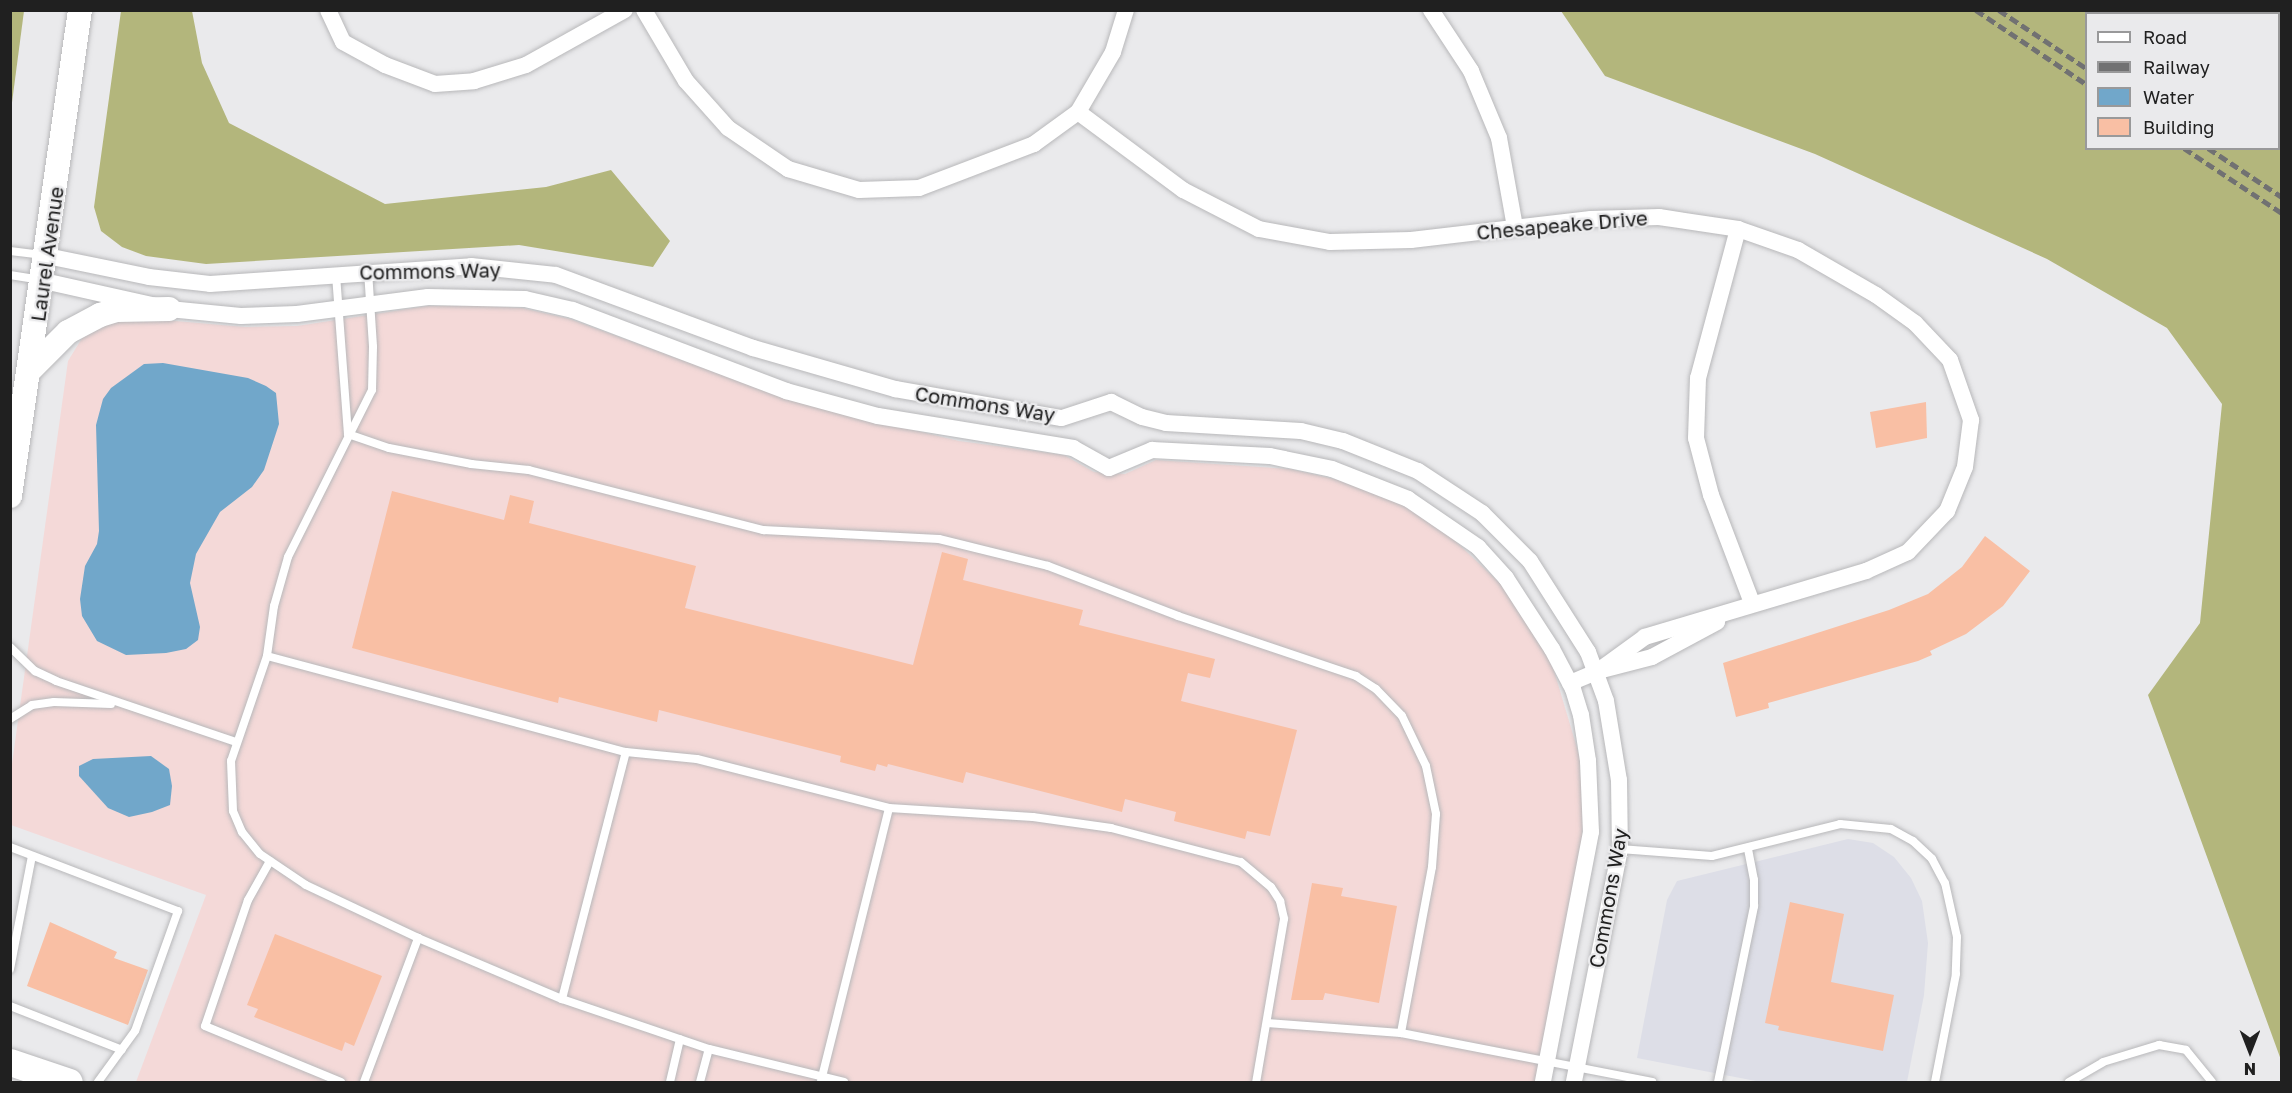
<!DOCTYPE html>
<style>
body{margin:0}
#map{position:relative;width:2292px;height:1093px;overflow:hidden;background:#eaeaec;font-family:"Golos Text",sans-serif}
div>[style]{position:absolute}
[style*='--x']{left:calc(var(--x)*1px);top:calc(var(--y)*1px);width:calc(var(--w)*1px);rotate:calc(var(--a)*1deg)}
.commercial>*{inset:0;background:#f4d9d8}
.built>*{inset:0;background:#dddee7}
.forest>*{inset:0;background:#b3b67c}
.water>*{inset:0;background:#71a7ca}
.building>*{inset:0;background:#f9bfa4}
.roads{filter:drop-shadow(0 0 2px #b8b8ba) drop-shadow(0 0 2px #b8b8ba)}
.service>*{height:8px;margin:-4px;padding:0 4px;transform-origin:4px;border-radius:4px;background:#fff}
.minor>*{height:16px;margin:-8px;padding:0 8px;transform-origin:8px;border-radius:8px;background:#fff}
.secondary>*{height:24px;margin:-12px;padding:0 12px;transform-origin:12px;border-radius:12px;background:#fff}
.trunk>*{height:27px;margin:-13.5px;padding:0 13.5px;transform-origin:13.5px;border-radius:13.5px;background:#fff}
.rail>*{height:4.5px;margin-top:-2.25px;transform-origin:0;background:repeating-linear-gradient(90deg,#717172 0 9px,transparent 0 13.5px)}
span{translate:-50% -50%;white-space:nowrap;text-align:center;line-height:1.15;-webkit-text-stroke:4.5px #eaeaec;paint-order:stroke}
.street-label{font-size:20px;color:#202020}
.frame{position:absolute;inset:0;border:12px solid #202020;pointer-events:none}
.legend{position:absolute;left:2085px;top:12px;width:195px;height:138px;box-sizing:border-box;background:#eaeaec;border:2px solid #99999a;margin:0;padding:8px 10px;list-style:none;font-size:18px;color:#202020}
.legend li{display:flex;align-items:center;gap:12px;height:30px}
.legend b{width:30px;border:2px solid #99999a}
.north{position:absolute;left:2220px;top:1021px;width:60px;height:60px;-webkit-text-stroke:4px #eaeaec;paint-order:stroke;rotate:180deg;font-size:16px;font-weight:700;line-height:24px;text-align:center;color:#202020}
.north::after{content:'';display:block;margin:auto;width:21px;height:27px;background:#202020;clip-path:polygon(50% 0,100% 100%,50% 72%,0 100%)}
</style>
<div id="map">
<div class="commercial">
<div style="clip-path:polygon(474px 305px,522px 308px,570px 319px,797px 402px,959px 441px,1064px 455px,1094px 472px,1125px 474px,1156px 460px,1290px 469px,1343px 481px,1399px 502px,1449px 535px,1506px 589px,1552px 664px,1580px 758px,1583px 825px,1580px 858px,1536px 1082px,136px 1082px,206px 895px,11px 825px,11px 771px,68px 361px,84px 335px,100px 325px,129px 317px,245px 327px,297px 326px,427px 306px)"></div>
</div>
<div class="built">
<div style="clip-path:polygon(1848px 839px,1873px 843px,1894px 857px,1911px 878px,1922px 901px,1928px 943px,1924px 995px,1907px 1082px,1761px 1082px,1637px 1058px,1667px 900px,1677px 881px)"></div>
</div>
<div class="forest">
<div style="clip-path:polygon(11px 10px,24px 11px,11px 110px,10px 11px)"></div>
<div style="clip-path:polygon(121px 11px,192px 11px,202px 63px,229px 123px,385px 204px,546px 187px,611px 170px,670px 241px,653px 267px,519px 245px,206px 264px,146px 256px,122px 247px,101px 231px,94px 207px)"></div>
<div style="clip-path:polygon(1561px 11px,2141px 11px,2145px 13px,2086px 14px,2086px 148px,2278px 148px,2281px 68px,2281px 1060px,2148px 695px,2200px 623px,2222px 404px,2167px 328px,2047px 259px,1815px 154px,1605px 76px)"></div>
</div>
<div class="water">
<div style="clip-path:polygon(163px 363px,248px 378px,266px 386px,276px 393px,279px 424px,264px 470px,252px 487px,220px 512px,196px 554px,190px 583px,200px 627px,198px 640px,186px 649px,166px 653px,126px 655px,97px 641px,82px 616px,80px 599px,85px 566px,97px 544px,99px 531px,96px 425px,103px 399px,111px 388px,144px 364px)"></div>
<div style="clip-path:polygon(151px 756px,169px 769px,172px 786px,170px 805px,152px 812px,129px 817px,108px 808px,79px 776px,79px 766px,93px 759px)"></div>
</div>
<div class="building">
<div style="clip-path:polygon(1926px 402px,1927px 438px,1876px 448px,1870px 412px)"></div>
<div style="clip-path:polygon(392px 491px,504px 520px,510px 495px,534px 501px,529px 523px,696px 566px,685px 608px,913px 665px,942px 552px,968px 559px,963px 580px,1083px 610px,1079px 625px,1215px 659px,1210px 678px,1188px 673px,1181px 701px,1297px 730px,1270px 836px,1247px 831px,1245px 839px,1174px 821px,1176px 812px,1125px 799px,1122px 812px,966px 772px,963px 783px,888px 764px,887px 767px,877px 764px,875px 771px,840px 762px,841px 756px,659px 710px,657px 722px,559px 697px,558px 703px,352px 648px)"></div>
<div style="clip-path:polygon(1985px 536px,2030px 571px,2003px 606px,1966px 634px,1930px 651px,1932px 655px,1918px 661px,1768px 703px,1769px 708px,1736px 717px,1723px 663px,1889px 610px,1928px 594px,1962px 567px)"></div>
<div style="clip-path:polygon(1312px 883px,1343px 888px,1341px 896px,1397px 906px,1379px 1003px,1325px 993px,1323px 1000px,1291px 1000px)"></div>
<div style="clip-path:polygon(1790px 902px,1844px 914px,1831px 982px,1894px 995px,1883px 1051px,1778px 1030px,1779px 1026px,1765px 1023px)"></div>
<div style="clip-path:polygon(50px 922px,117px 952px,114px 958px,148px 970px,128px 1025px,27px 986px)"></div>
<div style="clip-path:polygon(275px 934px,382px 976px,354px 1046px,345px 1042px,342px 1051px,254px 1017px,258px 1009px,247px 1005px)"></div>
</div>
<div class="roads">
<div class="service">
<div style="--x:10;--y:251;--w:34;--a:7"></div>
<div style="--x:368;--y:271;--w:76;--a:86.2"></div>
<div style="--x:373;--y:347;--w:43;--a:91.3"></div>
<div style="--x:372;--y:390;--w:187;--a:116.7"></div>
<div style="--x:288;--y:557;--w:51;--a:105.9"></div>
<div style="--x:274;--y:606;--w:50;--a:98"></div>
<div style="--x:267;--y:656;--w:111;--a:108.9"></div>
<div style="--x:231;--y:761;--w:50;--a:87.7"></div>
<div style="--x:233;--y:811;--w:23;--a:67"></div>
<div style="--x:242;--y:832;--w:28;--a:51"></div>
<div style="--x:260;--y:854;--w:55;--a:34"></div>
<div style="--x:306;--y:885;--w:124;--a:25.3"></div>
<div style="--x:418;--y:938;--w:156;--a:23"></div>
<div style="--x:562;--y:999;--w:155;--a:18.8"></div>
<div style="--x:709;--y:1049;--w:139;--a:13.7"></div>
<div style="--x:10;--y:275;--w:30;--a:9"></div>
<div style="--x:336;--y:275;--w:159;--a:85.7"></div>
<div style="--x:348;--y:434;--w:43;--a:18.9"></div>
<div style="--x:389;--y:448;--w:84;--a:11"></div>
<div style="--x:471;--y:464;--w:58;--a:5.9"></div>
<div style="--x:529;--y:470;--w:242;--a:14.4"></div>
<div style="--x:763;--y:530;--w:176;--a:2.9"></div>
<div style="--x:939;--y:539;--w:112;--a:13.9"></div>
<div style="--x:1048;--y:566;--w:139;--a:21"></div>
<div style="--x:1178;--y:616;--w:188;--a:18.6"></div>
<div style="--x:1356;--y:676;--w:24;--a:33"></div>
<div style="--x:1376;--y:689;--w:37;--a:46"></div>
<div style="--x:1402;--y:716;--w:55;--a:64.4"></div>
<div style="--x:1426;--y:766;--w:49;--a:78.2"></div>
<div style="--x:1436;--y:814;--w:53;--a:94.3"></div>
<div style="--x:1432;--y:867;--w:169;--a:100.6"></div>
<div style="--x:10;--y:647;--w:35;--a:44"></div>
<div style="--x:35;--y:671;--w:23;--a:25"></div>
<div style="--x:56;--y:681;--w:190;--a:18.7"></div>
<div style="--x:267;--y:656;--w:372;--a:15"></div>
<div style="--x:626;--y:752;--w:71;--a:5.6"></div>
<div style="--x:697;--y:759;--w:198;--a:14.3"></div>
<div style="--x:889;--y:808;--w:144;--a:3.6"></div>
<div style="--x:1033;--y:817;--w:79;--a:8"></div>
<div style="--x:1111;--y:828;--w:134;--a:14.7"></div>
<div style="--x:1241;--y:862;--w:39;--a:40"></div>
<div style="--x:1271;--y:887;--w:17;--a:57"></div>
<div style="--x:1280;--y:901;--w:18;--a:77"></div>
<div style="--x:1284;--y:919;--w:165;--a:99.7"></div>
<div style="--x:10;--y:719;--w:26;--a:-32"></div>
<div style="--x:32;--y:705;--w:22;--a:-8"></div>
<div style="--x:54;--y:702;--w:57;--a:2"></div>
<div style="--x:10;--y:847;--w:180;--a:20.9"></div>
<div style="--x:178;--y:911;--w:127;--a:109.7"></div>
<div style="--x:135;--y:1031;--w:63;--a:126"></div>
<div style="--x:1620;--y:849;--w:92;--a:4.4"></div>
<div style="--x:1712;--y:856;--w:132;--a:-14"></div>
<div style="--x:1840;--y:824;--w:51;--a:5.6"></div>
<div style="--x:1891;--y:829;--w:25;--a:29"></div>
<div style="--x:1913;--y:841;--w:26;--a:43"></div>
<div style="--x:1932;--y:859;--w:27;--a:62"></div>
<div style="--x:1945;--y:883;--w:55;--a:77.5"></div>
<div style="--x:1957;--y:937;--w:37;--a:92"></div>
<div style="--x:1956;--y:974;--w:110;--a:101"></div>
<div style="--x:270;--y:861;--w:45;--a:119.4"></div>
<div style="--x:248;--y:900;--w:133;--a:108.8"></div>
<div style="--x:205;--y:1026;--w:147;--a:22.4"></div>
<div style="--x:10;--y:969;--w:115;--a:-79"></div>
<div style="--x:562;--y:999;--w:255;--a:-75.5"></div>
<div style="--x:10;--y:1006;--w:120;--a:21.4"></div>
<div style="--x:1267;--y:1023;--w:134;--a:4.3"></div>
<div style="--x:1401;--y:1033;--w:256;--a:11"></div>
<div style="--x:821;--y:1081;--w:281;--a:-76"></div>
<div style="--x:364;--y:1082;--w:154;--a:-69.4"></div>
<div style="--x:670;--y:1082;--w:44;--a:-76.9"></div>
<div style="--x:700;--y:1082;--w:34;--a:-75"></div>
<div style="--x:1718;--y:1082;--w:180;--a:-78.4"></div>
<div style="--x:1754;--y:906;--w:26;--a:-90"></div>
<div style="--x:1754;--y:880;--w:31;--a:-101"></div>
<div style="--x:2069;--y:1082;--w:39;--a:-30"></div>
<div style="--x:2103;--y:1062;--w:59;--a:-16.9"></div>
<div style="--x:2159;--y:1045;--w:27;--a:10"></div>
<div style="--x:2186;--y:1050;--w:41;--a:50.9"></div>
</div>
<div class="minor">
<div style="--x:328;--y:10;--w:35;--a:65"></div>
<div style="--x:343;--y:42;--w:48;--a:28.7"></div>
<div style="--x:385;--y:65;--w:53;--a:20.8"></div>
<div style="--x:435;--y:84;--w:39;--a:-4"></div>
<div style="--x:474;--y:81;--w:54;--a:-17.1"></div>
<div style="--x:526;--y:65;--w:113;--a:-29.1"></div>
<div style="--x:644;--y:10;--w:82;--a:59.4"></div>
<div style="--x:686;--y:81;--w:63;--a:48.2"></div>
<div style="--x:728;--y:128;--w:73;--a:34.3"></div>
<div style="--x:788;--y:169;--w:74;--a:16.5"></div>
<div style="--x:859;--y:190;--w:60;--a:-1.9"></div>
<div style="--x:919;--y:188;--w:123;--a:-20.9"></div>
<div style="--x:1034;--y:144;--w:54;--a:-36"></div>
<div style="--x:1078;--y:112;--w:69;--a:-59.7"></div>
<div style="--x:1113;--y:52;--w:44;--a:-72.8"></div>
<div style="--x:1431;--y:10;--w:73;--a:56.7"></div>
<div style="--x:1471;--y:71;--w:73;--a:67.3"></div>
<div style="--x:1499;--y:138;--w:90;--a:79.8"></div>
<div style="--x:1078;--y:112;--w:131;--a:36.6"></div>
<div style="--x:1183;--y:190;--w:85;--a:27.2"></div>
<div style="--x:1259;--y:229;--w:72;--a:10.4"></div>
<div style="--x:1330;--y:242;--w:81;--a:-1.4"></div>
<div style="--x:1411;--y:240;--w:181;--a:-6.7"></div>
<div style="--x:1591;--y:219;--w:68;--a:-1.7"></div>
<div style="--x:1659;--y:217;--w:80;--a:8.6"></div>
<div style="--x:1738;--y:229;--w:64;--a:19.3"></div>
<div style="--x:1798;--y:250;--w:90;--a:30"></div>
<div style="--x:1876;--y:295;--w:48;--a:35.7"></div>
<div style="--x:1915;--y:323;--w:51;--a:46.6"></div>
<div style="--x:1950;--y:360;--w:64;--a:70.7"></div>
<div style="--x:1971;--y:420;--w:47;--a:97.3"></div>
<div style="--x:1965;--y:467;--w:48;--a:112.2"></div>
<div style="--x:1947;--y:511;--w:57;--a:133.6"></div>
<div style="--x:1908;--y:552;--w:46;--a:155.7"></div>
<div style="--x:1866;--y:571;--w:231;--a:163.4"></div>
<div style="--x:1645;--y:637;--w:58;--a:144.1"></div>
<div style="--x:1738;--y:229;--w:154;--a:105"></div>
<div style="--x:1698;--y:378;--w:60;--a:91.9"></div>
<div style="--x:1696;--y:438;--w:59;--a:75.3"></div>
<div style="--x:1711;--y:495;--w:116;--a:69.2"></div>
<div style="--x:47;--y:256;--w:104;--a:11.6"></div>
<div style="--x:149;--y:277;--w:61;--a:6.5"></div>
<div style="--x:210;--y:284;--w:262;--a:-3.9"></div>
<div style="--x:471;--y:266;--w:85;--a:6"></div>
<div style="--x:556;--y:275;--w:210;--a:20.3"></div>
<div style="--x:753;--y:348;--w:148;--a:16.1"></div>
<div style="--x:895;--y:389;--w:169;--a:9.9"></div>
<div style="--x:1062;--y:418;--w:52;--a:-18.1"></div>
<div style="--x:1111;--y:402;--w:34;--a:26"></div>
<div style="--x:1142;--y:417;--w:25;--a:14"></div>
<div style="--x:1166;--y:423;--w:135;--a:3.4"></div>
<div style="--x:1301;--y:431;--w:43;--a:13.4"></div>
<div style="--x:1343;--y:441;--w:81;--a:21.8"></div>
<div style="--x:1418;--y:471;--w:77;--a:33.3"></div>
<div style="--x:1482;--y:513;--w:68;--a:45"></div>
<div style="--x:1530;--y:561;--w:108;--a:57.5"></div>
<div style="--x:1588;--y:652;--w:52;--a:69.8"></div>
<div style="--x:1606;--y:701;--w:80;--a:80.7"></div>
<div style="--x:1619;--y:780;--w:69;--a:89.2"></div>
<div style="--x:1620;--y:849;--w:237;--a:101.2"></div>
<div style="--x:44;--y:281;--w:128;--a:12.6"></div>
<div style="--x:169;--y:309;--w:72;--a:5.6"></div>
<div style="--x:241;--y:316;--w:56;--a:-2"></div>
<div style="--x:297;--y:314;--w:132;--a:-7.4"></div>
<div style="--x:428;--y:297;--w:97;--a:1.2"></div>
<div style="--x:525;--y:299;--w:49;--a:12.9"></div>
<div style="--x:573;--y:310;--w:228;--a:20.8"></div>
<div style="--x:786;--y:391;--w:95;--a:15.2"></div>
<div style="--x:878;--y:416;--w:198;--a:9.3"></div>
<div style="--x:1073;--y:448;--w:41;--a:29.1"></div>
<div style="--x:1109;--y:468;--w:47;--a:-22.7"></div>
<div style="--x:1152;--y:450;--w:118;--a:2.9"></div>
<div style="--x:1270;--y:456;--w:63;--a:11.8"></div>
<div style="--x:1332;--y:469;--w:82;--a:21.5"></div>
<div style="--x:1408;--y:499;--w:85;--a:34.4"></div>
<div style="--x:1478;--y:547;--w:42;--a:47.9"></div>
<div style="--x:1506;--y:578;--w:85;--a:57.1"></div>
<div style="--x:1552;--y:649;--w:45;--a:62.3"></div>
<div style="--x:1573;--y:689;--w:27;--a:73"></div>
<div style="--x:1581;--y:715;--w:47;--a:81.3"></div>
<div style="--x:1588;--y:761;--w:71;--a:87.6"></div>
<div style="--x:1591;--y:832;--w:255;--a:100.9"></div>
<div style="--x:1570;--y:683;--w:30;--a:-23"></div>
<div style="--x:1598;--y:671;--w:56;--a:-14.5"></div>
<div style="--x:1652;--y:657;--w:74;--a:-28.3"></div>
</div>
<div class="secondary">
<div style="--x:29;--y:371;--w:55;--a:-45"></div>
<div style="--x:68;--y:332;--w:36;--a:-28"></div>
<div style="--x:100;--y:315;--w:17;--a:-17"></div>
<div style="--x:116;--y:310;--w:53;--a:-1.1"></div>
<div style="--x:10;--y:496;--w:491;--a:-81.8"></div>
</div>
<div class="trunk">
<div style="--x:10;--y:1062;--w:62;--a:18.7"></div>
</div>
</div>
<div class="rail">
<div style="--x:1976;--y:10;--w:133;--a:33.9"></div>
<div style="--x:1999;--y:10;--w:105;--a:33.7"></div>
<div style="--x:2184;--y:148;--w:118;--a:33.6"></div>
<div style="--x:2208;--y:148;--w:89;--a:33.5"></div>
</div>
<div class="street-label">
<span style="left:1562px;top:225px;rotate:-5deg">Chesapeake Drive</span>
<span style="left:47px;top:254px;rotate:-82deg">Laurel Avenue</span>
<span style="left:430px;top:271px;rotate:-1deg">Commons Way</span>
<span style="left:985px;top:404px;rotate:9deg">Commons Way</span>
<span style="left:1608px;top:898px;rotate:-80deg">Commons Way</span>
</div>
<div class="frame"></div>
<ul class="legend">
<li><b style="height:8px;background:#fff"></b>Road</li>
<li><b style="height:8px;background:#717172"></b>Railway</li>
<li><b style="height:16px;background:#71a7ca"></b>Water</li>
<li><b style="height:16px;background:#f9bfa4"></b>Building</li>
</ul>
<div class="north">N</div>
</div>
